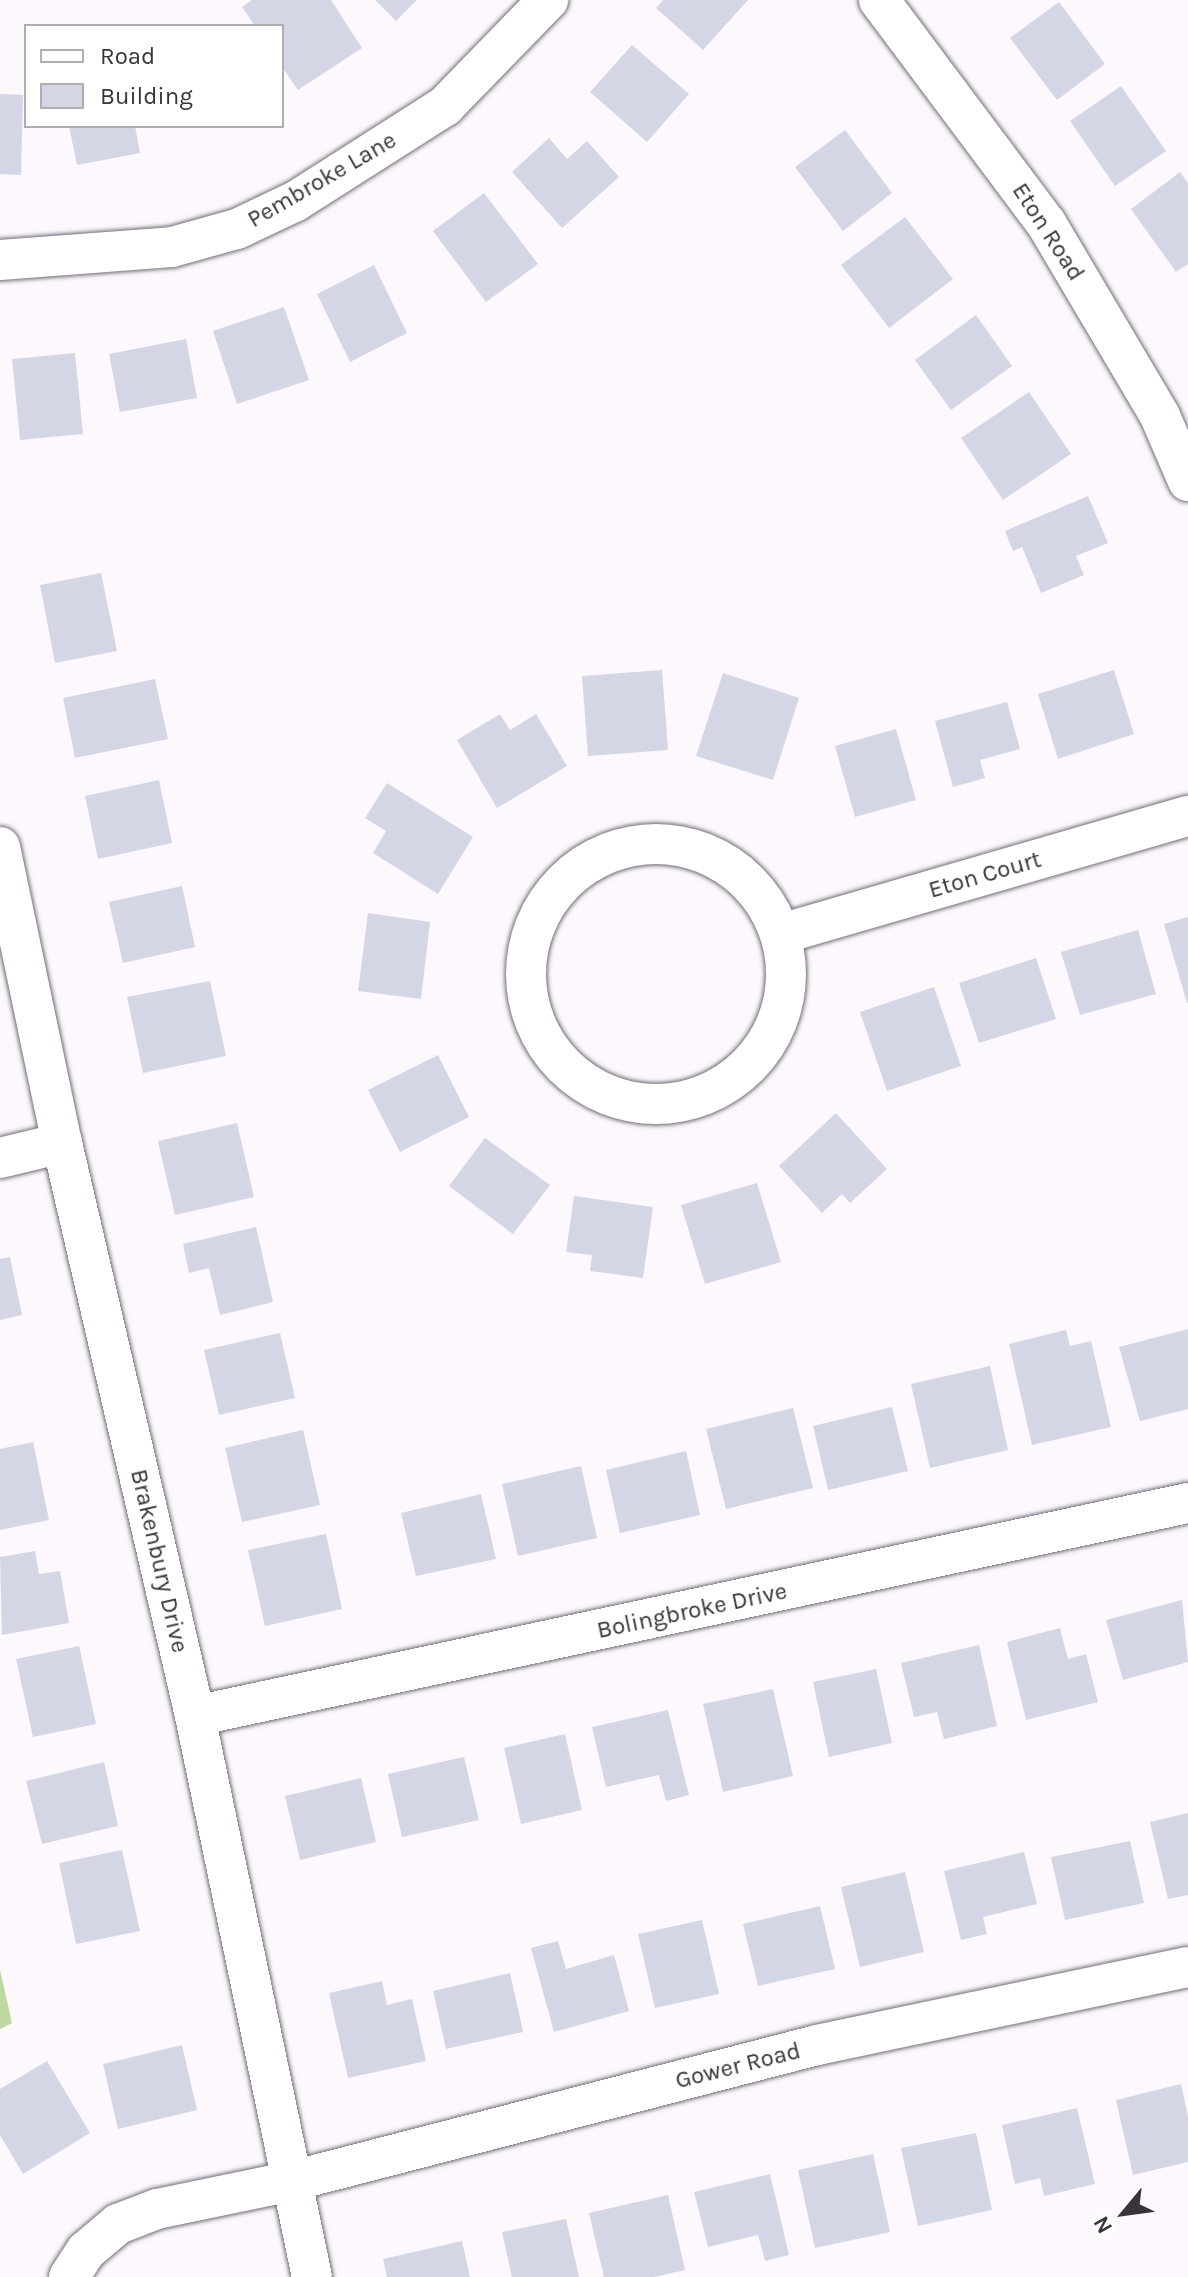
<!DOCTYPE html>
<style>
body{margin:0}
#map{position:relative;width:1188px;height:2277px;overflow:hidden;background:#fcf8fd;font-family:Karla,sans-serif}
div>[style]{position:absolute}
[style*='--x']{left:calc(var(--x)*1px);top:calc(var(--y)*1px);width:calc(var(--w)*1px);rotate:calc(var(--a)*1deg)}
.green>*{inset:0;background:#bdd8a1}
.building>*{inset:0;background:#d5d6e5}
.roads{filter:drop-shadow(0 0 2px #756c77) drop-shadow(0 0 2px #756c77)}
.minor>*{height:40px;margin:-20px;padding:0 20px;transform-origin:20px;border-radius:20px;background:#fff}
.minor>.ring{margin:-20px;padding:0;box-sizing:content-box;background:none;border:40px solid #fff;border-radius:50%}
span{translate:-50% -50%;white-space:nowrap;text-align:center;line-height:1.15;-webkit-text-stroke:8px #fff;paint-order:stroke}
.street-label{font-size:24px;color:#38343a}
.legend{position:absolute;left:24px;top:24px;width:260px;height:104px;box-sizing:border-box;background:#fff;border:2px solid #afaeb0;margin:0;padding:10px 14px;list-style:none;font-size:24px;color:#38343a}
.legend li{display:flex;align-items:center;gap:16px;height:40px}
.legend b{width:40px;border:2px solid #afaeb0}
.north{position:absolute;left:1084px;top:2173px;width:80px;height:80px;-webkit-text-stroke:6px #fff;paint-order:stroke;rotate:241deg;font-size:22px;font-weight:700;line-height:32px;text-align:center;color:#38343a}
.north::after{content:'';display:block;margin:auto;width:28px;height:36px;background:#38343a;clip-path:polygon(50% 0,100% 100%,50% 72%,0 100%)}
</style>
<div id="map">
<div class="green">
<div style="clip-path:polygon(0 1970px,12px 2023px,0 2029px)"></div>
</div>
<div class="building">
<div style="clip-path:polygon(252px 0,331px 0,362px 48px,298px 90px,282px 67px,282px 26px,255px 26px,242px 7px)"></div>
<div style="clip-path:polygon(375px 0,417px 0,396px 21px)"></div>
<div style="clip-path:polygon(663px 0,748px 0,703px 50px,656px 8px)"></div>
<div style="clip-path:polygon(1059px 2px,1105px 64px,1057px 100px,1010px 38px)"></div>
<div style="clip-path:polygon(632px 45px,689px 94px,647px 142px,590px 92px)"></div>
<div style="clip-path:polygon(1121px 86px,1166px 151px,1115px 186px,1070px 121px)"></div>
<div style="clip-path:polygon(0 94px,23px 95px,21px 175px,0 174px)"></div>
<div style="clip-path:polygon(69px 126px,135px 126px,140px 153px,77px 165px)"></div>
<div style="clip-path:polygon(845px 130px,892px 193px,843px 231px,795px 167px)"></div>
<div style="clip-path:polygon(549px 138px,567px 159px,587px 141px,619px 177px,562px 228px,512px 172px)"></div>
<div style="clip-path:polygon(1180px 172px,1188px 183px,1188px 264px,1176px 272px,1131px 209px)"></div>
<div style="clip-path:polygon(484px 193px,538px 264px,486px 302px,433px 231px)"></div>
<div style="clip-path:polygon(905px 217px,953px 279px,889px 328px,841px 265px)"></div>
<div style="clip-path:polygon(374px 265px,407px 333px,350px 362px,317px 294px)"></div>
<div style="clip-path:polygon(284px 307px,309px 380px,237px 404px,213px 331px)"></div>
<div style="clip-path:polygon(976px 315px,1012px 366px,951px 410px,915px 360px)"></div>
<div style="clip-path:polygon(186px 339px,197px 398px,120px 412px,109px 354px)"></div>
<div style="clip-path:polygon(75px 353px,83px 434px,20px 440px,12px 359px)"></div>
<div style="clip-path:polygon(1029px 392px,1071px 454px,1003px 500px,961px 438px)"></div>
<div style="clip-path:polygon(1088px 496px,1108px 543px,1076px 556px,1084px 575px,1041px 593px,1022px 547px,1013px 551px,1005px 531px)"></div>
<div style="clip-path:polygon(101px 573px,117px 651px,55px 663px,40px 585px)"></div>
<div style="clip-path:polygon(662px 670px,668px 750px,588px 756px,582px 676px)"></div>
<div style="clip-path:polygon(1114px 670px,1134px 734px,1058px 759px,1038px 694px)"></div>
<div style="clip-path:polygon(723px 673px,799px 698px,773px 780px,696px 756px)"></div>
<div style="clip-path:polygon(155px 679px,168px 739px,75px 758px,63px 698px)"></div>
<div style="clip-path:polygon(1007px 702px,1020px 749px,980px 760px,985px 778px,953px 787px,935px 721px)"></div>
<div style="clip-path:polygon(500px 714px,510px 730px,536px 714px,567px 766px,497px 808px,457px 740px)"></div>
<div style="clip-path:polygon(896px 729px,916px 800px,855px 817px,835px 746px)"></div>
<div style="clip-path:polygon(159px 780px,172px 843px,98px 859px,85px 796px)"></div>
<div style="clip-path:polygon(387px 783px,473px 837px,438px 894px,373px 853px,386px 831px,365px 818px)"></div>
<div style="clip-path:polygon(182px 886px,195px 947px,123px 963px,109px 902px)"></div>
<div style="clip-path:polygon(368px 913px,430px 922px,421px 999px,358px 991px)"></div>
<div style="clip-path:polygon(1188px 917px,1188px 1003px,1187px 1003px,1164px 924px)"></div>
<div style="clip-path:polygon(1138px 930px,1156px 994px,1080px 1015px,1061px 952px)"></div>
<div style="clip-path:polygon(1036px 958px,1056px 1019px,979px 1043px,959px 983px)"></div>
<div style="clip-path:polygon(210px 981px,226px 1056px,143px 1073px,127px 997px)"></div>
<div style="clip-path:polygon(934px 987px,961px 1066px,887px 1091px,860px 1012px)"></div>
<div style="clip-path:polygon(438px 1055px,469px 1117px,400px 1152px,368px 1090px)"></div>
<div style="clip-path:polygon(836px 1113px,887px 1169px,850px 1203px,842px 1194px,822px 1213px,779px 1166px)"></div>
<div style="clip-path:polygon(237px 1123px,254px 1197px,175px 1215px,158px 1141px)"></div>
<div style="clip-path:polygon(485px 1138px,550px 1185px,513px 1234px,449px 1186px)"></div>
<div style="clip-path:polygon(757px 1183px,781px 1262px,705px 1284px,681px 1205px)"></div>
<div style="clip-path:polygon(574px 1196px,653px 1207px,643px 1278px,590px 1271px,592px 1255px,566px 1252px)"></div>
<div style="clip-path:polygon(256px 1227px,273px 1302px,220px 1315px,209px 1268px,189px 1273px,183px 1244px)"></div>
<div style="clip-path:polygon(10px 1257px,22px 1315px,0 1320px,0 1259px)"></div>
<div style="clip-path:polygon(1188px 1329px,1188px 1409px,1140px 1421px,1119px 1347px)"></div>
<div style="clip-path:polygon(1066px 1330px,1070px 1346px,1091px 1341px,1111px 1427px,1032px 1445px,1009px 1344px)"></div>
<div style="clip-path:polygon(280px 1333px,295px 1398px,219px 1415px,204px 1350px)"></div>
<div style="clip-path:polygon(990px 1366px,1008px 1450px,930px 1468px,911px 1384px)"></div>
<div style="clip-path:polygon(892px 1407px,908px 1471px,828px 1490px,813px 1426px)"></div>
<div style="clip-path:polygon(793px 1408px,813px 1488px,726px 1509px,706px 1429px)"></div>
<div style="clip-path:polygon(303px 1430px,320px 1505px,242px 1522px,225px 1448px)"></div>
<div style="clip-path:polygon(33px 1442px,49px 1520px,0 1530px,0 1449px)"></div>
<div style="clip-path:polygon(686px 1451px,700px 1515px,620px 1533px,606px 1470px)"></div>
<div style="clip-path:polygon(581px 1466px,597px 1538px,518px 1556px,502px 1484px)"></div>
<div style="clip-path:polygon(481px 1494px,496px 1559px,416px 1576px,401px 1513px)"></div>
<div style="clip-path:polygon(326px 1534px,342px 1609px,265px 1626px,248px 1550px)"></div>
<div style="clip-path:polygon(35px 1551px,39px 1574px,60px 1571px,69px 1623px,2px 1635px,0 1557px)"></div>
<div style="clip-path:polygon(1182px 1600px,1188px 1662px,1123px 1680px,1106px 1620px)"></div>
<div style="clip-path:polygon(1060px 1628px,1068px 1659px,1086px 1654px,1098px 1702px,1026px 1720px,1007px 1642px)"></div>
<div style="clip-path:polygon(979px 1645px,997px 1726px,944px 1739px,937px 1712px,914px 1717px,901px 1663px)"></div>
<div style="clip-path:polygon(79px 1646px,96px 1724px,33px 1737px,16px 1659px)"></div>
<div style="clip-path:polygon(876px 1669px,892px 1743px,829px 1757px,813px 1682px)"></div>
<div style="clip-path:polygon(773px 1689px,793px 1776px,723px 1792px,703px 1704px)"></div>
<div style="clip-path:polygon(668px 1710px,689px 1795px,666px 1801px,659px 1775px,606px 1787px,592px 1727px)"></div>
<div style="clip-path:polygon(565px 1734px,582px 1810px,521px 1824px,504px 1748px)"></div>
<div style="clip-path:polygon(464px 1757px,479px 1820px,402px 1837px,388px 1774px)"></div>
<div style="clip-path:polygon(104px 1762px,118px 1826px,42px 1844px,26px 1781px)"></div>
<div style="clip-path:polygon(361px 1778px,376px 1842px,300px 1860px,285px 1796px)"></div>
<div style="clip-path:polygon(1188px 1813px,1188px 1895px,1168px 1899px,1150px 1822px)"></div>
<div style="clip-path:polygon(1130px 1841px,1144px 1903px,1065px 1920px,1051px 1857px)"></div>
<div style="clip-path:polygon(122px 1850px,140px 1931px,76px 1944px,59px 1863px)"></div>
<div style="clip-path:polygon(1024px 1852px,1037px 1904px,983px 1917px,987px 1934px,961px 1940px,944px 1871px)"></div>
<div style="clip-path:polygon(905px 1872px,924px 1952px,860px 1967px,841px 1887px)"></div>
<div style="clip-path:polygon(820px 1906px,835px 1969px,758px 1986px,743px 1924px)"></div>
<div style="clip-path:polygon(702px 1920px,719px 1994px,655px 2008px,638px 1934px)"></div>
<div style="clip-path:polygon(558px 1941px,566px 1969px,614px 1955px,629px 2011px,554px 2032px,531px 1948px)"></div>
<div style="clip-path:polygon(510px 1973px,523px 2032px,446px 2049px,433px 1991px)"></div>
<div style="clip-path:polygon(382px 1981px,387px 2005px,412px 1999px,426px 2061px,348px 2078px,329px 1993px)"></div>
<div style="clip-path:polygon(182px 2045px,197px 2110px,118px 2129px,103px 2064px)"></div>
<div style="clip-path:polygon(47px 2061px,90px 2133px,23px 2174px,0 2135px,0 2089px)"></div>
<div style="clip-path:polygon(1181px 2084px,1188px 2117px,1188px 2162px,1133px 2175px,1116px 2100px)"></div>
<div style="clip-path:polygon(1077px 2108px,1095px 2184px,1044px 2196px,1040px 2178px,1015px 2184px,1002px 2125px)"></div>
<div style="clip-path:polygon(976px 2133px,992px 2210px,918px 2226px,901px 2148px)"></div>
<div style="clip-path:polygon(873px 2154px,890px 2232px,815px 2248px,798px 2170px)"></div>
<div style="clip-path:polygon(770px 2174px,789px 2255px,765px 2261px,758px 2235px,708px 2247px,694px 2192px)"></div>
<div style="clip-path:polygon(668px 2195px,685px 2270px,654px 2277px,604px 2277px,589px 2213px)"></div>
<div style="clip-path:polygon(566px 2219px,579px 2277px,512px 2277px,502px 2232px)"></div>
<div style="clip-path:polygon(462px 2241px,470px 2277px,387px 2277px,383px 2259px)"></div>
</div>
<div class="roads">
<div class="minor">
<div style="--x:879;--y:0;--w:279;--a:53.2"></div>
<div style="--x:1046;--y:223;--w:224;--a:59.4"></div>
<div style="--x:1160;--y:416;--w:71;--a:66.7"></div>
<div style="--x:0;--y:260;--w:172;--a:-4.3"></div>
<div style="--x:172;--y:247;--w:67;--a:-15.5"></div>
<div style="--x:237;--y:229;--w:65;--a:-25.4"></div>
<div style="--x:296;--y:201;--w:177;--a:-32.5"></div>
<div style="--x:445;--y:106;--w:148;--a:-45.8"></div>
<div class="ring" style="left:526px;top:844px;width:220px;height:220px"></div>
<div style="--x:0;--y:847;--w:302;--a:78.2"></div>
<div style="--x:62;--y:1143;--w:588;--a:76.93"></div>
<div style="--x:195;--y:1716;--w:573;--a:78.22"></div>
<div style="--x:781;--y:934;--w:424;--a:-16.2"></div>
<div style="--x:0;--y:1158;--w:64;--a:-13.6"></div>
<div style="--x:195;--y:1716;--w:1016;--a:-12.11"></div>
<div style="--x:69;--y:2277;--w:31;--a:-57"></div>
<div style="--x:86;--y:2251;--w:42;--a:-40.2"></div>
<div style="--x:118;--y:2224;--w:42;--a:-21"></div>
<div style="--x:157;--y:2209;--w:138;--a:-11.7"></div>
<div style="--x:292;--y:2181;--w:542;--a:-14.52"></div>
<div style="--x:817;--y:2045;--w:379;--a:-11.9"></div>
</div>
</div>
<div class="street-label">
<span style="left:322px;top:180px;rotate:-30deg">Pembroke Lane</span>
<span style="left:1048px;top:232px;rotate:57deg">Eton Road</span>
<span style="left:985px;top:875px;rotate:-16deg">Eton Court</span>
<span style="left:159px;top:1561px;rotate:77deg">Brakenbury Drive</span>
<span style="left:692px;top:1611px;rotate:-12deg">Bolingbroke Drive</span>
<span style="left:738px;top:2066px;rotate:-14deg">Gower Road</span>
</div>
<ul class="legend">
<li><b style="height:10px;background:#fff"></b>Road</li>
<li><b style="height:22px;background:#d5d6e5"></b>Building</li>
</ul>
<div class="north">N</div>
</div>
